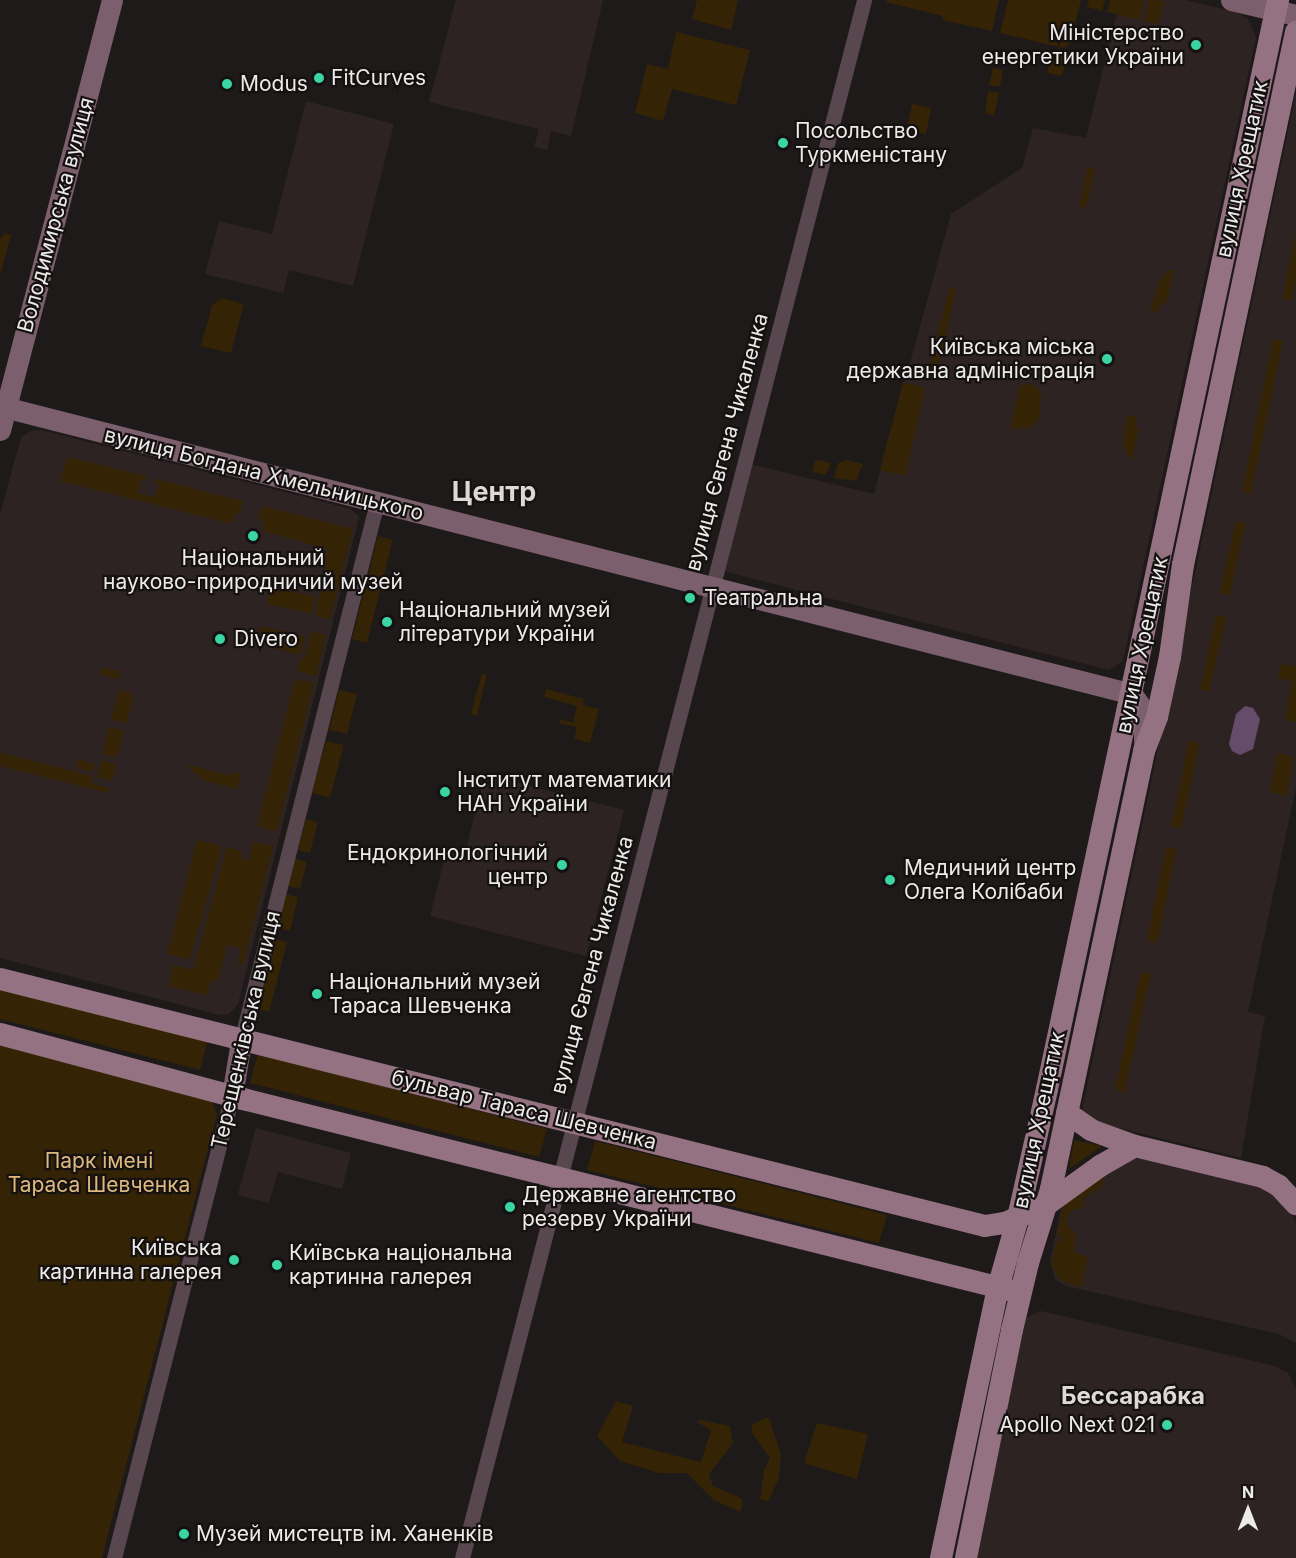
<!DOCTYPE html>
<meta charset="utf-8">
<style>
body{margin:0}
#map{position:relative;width:1296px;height:1558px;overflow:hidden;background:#1e1a1a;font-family:Inter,sans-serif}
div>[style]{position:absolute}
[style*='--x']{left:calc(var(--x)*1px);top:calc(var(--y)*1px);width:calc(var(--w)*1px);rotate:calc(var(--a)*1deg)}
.built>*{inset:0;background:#2e2323}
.green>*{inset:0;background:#342305}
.water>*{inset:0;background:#654c6b}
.street>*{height:15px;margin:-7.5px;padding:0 7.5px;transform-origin:7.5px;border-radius:7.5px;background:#58474f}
.secondary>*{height:21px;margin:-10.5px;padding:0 10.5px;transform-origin:10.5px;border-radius:10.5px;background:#7b5f6c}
.primary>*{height:22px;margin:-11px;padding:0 11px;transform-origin:11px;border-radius:11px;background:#957282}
.dots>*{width:16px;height:16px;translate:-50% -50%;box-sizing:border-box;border:3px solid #151111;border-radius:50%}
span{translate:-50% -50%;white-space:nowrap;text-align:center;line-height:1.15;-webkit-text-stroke:4.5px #151111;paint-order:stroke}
.poi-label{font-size:21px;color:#edeaea}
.right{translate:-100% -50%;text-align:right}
.left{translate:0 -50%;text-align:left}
.street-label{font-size:21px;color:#edeaea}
.park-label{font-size:21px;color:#deb87d}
.quarter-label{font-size:24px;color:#ded8d8;font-weight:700}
.district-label{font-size:27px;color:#ded8d8;font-weight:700}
.north{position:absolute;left:1218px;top:1480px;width:60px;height:60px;-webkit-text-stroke:4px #151111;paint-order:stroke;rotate:0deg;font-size:16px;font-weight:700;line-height:24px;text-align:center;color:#edeaea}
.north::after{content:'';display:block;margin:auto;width:21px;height:27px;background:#edeaea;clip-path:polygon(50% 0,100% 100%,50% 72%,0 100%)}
</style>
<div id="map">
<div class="built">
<div style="clip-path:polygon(456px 0,603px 0,571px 136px,551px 131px,547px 150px,534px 147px,539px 129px,429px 102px)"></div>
<div style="clip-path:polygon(1120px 0,1185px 0,1236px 12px,1248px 19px,1256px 37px,1123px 661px,1109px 670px,727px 572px,724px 566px,749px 464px,874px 494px,951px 214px,1022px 168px,1033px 128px,1086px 138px)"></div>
<div style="clip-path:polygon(1296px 93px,1296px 787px,1248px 1012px,1265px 1016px,1241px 1158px,1098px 1123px,1084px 1117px,1082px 1110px)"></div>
<div style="clip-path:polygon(306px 101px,394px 124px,353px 286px,289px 270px,283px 293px,205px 274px,219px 221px,272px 234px)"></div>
<div style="clip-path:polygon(41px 430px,351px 509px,359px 517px,238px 1004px,229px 1014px,220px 1015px,0 958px,0 514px,21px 438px,30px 431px)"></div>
<div style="clip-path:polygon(488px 775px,624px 810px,586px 956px,430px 916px,446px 853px,464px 857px,481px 789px,484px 789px)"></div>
<div style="clip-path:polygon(256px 1128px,351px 1153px,342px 1189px,278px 1172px,269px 1203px,238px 1195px)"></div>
<div style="clip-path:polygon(1144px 1158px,1258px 1183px,1287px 1205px,1296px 1223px,1296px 1343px,1279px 1334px,1066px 1286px,1055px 1279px,1050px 1261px,1062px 1205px,1128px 1160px)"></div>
<div style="clip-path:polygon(1041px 1311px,1275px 1366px,1288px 1373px,1296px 1389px,1296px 1558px,978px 1558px,977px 1542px,1026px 1318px)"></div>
</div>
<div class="green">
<div style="clip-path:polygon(697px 0,738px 0,731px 30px,692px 19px)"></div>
<div style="clip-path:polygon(887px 0,999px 0,992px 31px,942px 20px,943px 16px,886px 2px)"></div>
<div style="clip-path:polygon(1008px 0,1081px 0,1070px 44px,1063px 48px,1000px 33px)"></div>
<div style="clip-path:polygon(1089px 0,1105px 0,1102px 11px,1087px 7px)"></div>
<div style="clip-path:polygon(1110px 0,1144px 0,1140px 20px,1107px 12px)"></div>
<div style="clip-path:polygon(1149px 0,1164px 1px,1158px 24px,1144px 21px)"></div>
<div style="clip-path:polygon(676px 32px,750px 50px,736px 105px,672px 89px,663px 121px,635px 113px,647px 64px,668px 69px)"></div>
<div style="clip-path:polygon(1052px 54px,1067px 58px,1062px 76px,1047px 73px)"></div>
<div style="clip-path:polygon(993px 68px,1003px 70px,1000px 87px,989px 85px)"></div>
<div style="clip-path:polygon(988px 91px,999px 93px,994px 116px,985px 113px)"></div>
<div style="clip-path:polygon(912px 104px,931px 108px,926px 134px,907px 131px)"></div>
<div style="clip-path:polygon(1087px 168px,1095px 168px,1086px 208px,1079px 206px)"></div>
<div style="clip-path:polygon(5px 233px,11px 235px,0 276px,0 239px)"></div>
<div style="clip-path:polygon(1296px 233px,1296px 279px,1292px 301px,1282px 299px)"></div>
<div style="clip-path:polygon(1167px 270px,1174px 270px,1167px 302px,1160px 304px,1158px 312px,1150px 311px,1159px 282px)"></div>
<div style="clip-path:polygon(949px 288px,956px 289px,938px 370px,934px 371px,929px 370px)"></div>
<div style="clip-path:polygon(222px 298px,244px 304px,231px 353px,201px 346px,212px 305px)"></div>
<div style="clip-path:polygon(1273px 339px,1283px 341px,1251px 494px,1242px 492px)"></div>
<div style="clip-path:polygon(903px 382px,925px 388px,905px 476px,880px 470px)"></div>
<div style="clip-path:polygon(1026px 383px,1035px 386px,1041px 392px,1039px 419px,1030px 429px,1010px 428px,1019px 388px)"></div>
<div style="clip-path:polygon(1127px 415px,1137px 417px,1136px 425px,1139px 429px,1133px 459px,1127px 455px,1123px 444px)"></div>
<div style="clip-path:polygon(68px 457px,146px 476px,145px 481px,141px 480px,138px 493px,155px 497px,159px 484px,155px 483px,156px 479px,243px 501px,240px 515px,235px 513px,232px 524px,60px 481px)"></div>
<div style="clip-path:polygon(819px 460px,831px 463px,826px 475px,812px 472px,815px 461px)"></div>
<div style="clip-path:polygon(847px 460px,863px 464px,856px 481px,834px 478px,838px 463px)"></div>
<div style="clip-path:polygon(262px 506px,353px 529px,330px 619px,315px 616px,328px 549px,262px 531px,264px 521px,258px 519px)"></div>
<div style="clip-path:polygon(1236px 521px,1246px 523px,1230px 595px,1220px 593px)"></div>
<div style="clip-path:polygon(378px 536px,393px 540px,367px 643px,352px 639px)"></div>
<div style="clip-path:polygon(271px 586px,315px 597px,311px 614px,267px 604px)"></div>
<div style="clip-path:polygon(1216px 615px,1226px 617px,1209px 691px,1200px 689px)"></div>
<div style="clip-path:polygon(261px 626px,305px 637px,300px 655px,257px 644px)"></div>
<div style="clip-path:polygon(312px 631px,326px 635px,316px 676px,297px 671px,300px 660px,304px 660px)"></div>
<div style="clip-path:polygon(1281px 664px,1296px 666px,1296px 722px,1285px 720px,1292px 681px,1278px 678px)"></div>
<div style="clip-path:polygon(102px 667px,120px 671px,118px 679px,100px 675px)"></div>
<div style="clip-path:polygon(482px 673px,487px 675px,477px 716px,471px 714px)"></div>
<div style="clip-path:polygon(295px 679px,314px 683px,277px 831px,257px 826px)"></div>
<div style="clip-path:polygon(546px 689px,584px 699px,583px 705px,599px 709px,590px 743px,574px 739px,577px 727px,559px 723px,560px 719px,573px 723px,577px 706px,544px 697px)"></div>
<div style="clip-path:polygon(119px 690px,134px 694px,126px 723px,111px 719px)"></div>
<div style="clip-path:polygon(339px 690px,357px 694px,347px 734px,329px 730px)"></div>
<div style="clip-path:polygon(109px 727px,124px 731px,117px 757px,102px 754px)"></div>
<div style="clip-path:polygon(326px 741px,344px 745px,330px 798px,312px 793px)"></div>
<div style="clip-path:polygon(1189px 741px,1199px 743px,1181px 829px,1171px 826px)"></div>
<div style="clip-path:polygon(0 748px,1px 753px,93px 776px,92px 784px,110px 788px,108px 793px,0 766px)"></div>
<div style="clip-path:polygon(1277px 753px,1294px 757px,1286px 796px,1269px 792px)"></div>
<div style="clip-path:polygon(78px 759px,95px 764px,93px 772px,76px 768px)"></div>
<div style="clip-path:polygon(101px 760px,116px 764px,112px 781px,97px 777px)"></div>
<div style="clip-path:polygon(185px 764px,232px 776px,233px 772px,241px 774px,237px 789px,205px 781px)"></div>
<div style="clip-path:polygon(306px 819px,318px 822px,310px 853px,298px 850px)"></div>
<div style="clip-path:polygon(197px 840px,222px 846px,190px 959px,167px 954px)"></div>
<div style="clip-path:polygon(253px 841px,273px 846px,243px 964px,238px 963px,241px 948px,227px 945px,218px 981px,211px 980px,207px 995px,169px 986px,174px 965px,193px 970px,227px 847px,242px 851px,241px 857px,248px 861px)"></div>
<div style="clip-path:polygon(1166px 847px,1177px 849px,1157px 942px,1147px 940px)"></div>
<div style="clip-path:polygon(295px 859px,307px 862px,300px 889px,288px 886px)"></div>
<div style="clip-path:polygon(286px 894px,298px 897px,290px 931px,278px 928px)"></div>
<div style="clip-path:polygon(275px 939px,287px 942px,269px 1012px,260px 1009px,263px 1000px,260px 999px)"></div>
<div style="clip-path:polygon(1141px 972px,1151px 974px,1125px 1092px,1115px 1090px)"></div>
<div style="clip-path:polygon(0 987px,208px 1040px,200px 1070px,0 1019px)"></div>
<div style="clip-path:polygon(0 1043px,212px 1102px,217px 1114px,102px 1558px,0 1558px)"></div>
<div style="clip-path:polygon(258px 1053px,547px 1129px,539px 1157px,250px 1083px)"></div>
<div style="clip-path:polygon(1074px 1140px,1102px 1146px,1069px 1169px)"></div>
<div style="clip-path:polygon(595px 1141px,887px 1215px,879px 1243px,587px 1170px)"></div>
<div style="clip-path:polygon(1106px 1173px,1102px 1186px,1084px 1198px,1082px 1208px,1072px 1210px,1067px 1218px,1068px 1227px,1076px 1233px,1074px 1252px,1088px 1257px,1081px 1287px,1061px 1281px,1052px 1267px,1056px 1241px,1060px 1242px,1061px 1237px,1057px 1236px,1064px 1203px)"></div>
<div style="clip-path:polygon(616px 1401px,633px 1406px,622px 1442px,701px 1462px,711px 1430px,697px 1422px,700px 1420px,730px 1426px,733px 1443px,709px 1474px,713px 1486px,741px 1498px,743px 1502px,740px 1512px,714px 1500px,687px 1473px,659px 1473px,620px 1461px,597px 1436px)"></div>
<div style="clip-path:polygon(765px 1418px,769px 1418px,781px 1454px,779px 1478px,768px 1502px,760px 1499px,764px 1470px,770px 1458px,752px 1433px,752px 1425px)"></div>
<div style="clip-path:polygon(817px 1423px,868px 1434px,857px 1479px,804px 1463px)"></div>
</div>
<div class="water">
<div style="clip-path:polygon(1245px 706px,1253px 708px,1260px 719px,1253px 749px,1240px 755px,1232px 751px,1229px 744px,1236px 714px)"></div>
</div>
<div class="street">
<div style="--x:241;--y:1041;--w:556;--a:-75.84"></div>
<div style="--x:114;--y:1558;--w:477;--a:-75.7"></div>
<div style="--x:462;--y:1558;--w:1609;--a:-75.53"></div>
</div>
<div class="secondary">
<div style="--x:1231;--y:0;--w:67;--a:13"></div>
<div style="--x:0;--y:406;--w:1168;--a:14.27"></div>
<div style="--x:1132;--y:694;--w:19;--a:55"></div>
<div style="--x:1143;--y:710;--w:38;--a:88"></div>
<div style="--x:0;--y:430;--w:444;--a:-75.4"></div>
<div style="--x:232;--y:1096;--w:56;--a:-80.7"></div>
</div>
<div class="primary">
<div style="--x:0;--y:979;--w:1015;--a:14.08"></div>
<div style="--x:985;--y:1226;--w:20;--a:-9"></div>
<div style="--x:1005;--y:1223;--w:45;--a:-23.7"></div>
<div style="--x:1046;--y:1205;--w:67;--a:-35.8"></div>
<div style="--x:1100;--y:1166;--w:40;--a:-29.7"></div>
<div style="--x:0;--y:1034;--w:252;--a:15"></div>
<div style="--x:243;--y:1099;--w:794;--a:14"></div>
<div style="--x:1067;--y:1113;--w:29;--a:35"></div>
<div style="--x:1091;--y:1130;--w:47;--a:20"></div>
<div style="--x:1135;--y:1146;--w:132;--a:13.6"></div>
<div style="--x:1263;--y:1177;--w:18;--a:29"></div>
<div style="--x:1279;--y:1186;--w:25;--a:47"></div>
<div style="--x:941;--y:1558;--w:276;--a:-78.1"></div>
<div style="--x:998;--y:1288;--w:73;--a:-74.1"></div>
<div style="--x:1018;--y:1218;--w:132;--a:-77.3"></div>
<div style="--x:1047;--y:1089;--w:1113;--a:-78.02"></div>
<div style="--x:966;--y:1558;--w:233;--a:-78.6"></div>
<div style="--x:1012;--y:1330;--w:69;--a:-76.6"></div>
<div style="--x:1028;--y:1263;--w:77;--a:-72.7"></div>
<div style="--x:1051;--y:1189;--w:448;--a:-78"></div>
<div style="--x:1144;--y:751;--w:36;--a:-69"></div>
<div style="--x:1157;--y:717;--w:61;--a:-77.8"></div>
<div style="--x:1170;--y:657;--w:93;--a:-82"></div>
<div style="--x:1183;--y:565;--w:545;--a:-78.03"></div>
</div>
<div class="dots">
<div style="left:1196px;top:45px;background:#3bd4a4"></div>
<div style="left:319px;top:78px;background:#3bd4a4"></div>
<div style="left:227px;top:84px;background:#3bd4a4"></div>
<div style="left:783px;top:143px;background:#3bd4a4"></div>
<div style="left:1107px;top:359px;background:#3bd4a4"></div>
<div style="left:253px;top:536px;background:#3bd4a4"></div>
<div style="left:690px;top:598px;background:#3bd4a4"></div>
<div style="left:387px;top:622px;background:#3bd4a4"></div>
<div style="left:220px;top:639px;background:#3bd4a4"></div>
<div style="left:445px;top:792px;background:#3bd4a4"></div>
<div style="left:562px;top:865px;background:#3bd4a4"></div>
<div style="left:890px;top:880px;background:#3bd4a4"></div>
<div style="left:317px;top:994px;background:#3bd4a4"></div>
<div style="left:510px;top:1207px;background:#3bd4a4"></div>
<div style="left:234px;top:1260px;background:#3bd4a4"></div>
<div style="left:277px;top:1265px;background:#3bd4a4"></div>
<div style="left:1167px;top:1425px;background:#3bd4a4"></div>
<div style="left:184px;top:1534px;background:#3bd4a4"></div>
</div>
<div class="poi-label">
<span class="right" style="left:1184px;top:45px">Міністерство<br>енергетики України</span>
<span class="left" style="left:331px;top:78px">FitCurves</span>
<span class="left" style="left:240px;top:84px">Modus</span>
<span class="left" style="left:795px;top:143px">Посольство<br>Туркменістану</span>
<span class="right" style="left:1095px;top:359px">Київська міська<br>державна адміністрація</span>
<span style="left:253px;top:570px">Національний<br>науково-природничий музей</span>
<span class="left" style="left:704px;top:598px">Театральна</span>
<span class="left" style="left:399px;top:622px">Національний музей<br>літератури України</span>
<span class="left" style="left:234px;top:639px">Divero</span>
<span class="left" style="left:457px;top:792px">Інститут математики<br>НАН України</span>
<span class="right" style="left:548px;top:865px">Ендокринологічний<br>центр</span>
<span class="left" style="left:904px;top:880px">Медичний центр<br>Олега Колібаби</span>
<span class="left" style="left:329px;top:994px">Національний музей<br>Тараса Шевченка</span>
<span class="left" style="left:522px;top:1207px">Державне агентство<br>резерву України</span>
<span class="right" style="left:222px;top:1260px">Київська<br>картинна галерея</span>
<span class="left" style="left:289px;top:1265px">Київська національна<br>картинна галерея</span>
<span class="right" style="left:1155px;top:1425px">Apollo Next 021</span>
<span class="left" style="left:196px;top:1534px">Музей мистецтв ім. Ханенків</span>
</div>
<div class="street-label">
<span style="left:1242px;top:169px;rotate:-78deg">вулиця Хрещатик</span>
<span style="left:56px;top:215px;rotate:-75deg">Володимирська вулиця</span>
<span style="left:727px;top:442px;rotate:-75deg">вулиця Євгена Чикаленка</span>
<span style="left:264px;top:474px;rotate:14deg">вулиця Богдана Хмельницького</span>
<span style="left:1142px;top:645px;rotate:-78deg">вулиця Хрещатик</span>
<span style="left:592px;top:965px;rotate:-75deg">вулиця Євгена Чикаленка</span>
<span style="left:246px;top:1030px;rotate:-77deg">Терещенківська вулиця</span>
<span style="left:524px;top:1110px;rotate:14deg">бульвар Тараса Шевченка</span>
<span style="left:1039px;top:1120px;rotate:-78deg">вулиця Хрещатик</span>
</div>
<div class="park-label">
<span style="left:99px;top:1173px">Парк імені<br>Тараса Шевченка</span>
</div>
<div class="quarter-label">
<span style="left:1133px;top:1396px">Бессарабка</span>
</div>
<div class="district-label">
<span style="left:494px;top:492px">Центр</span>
</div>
<div class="north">N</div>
</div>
